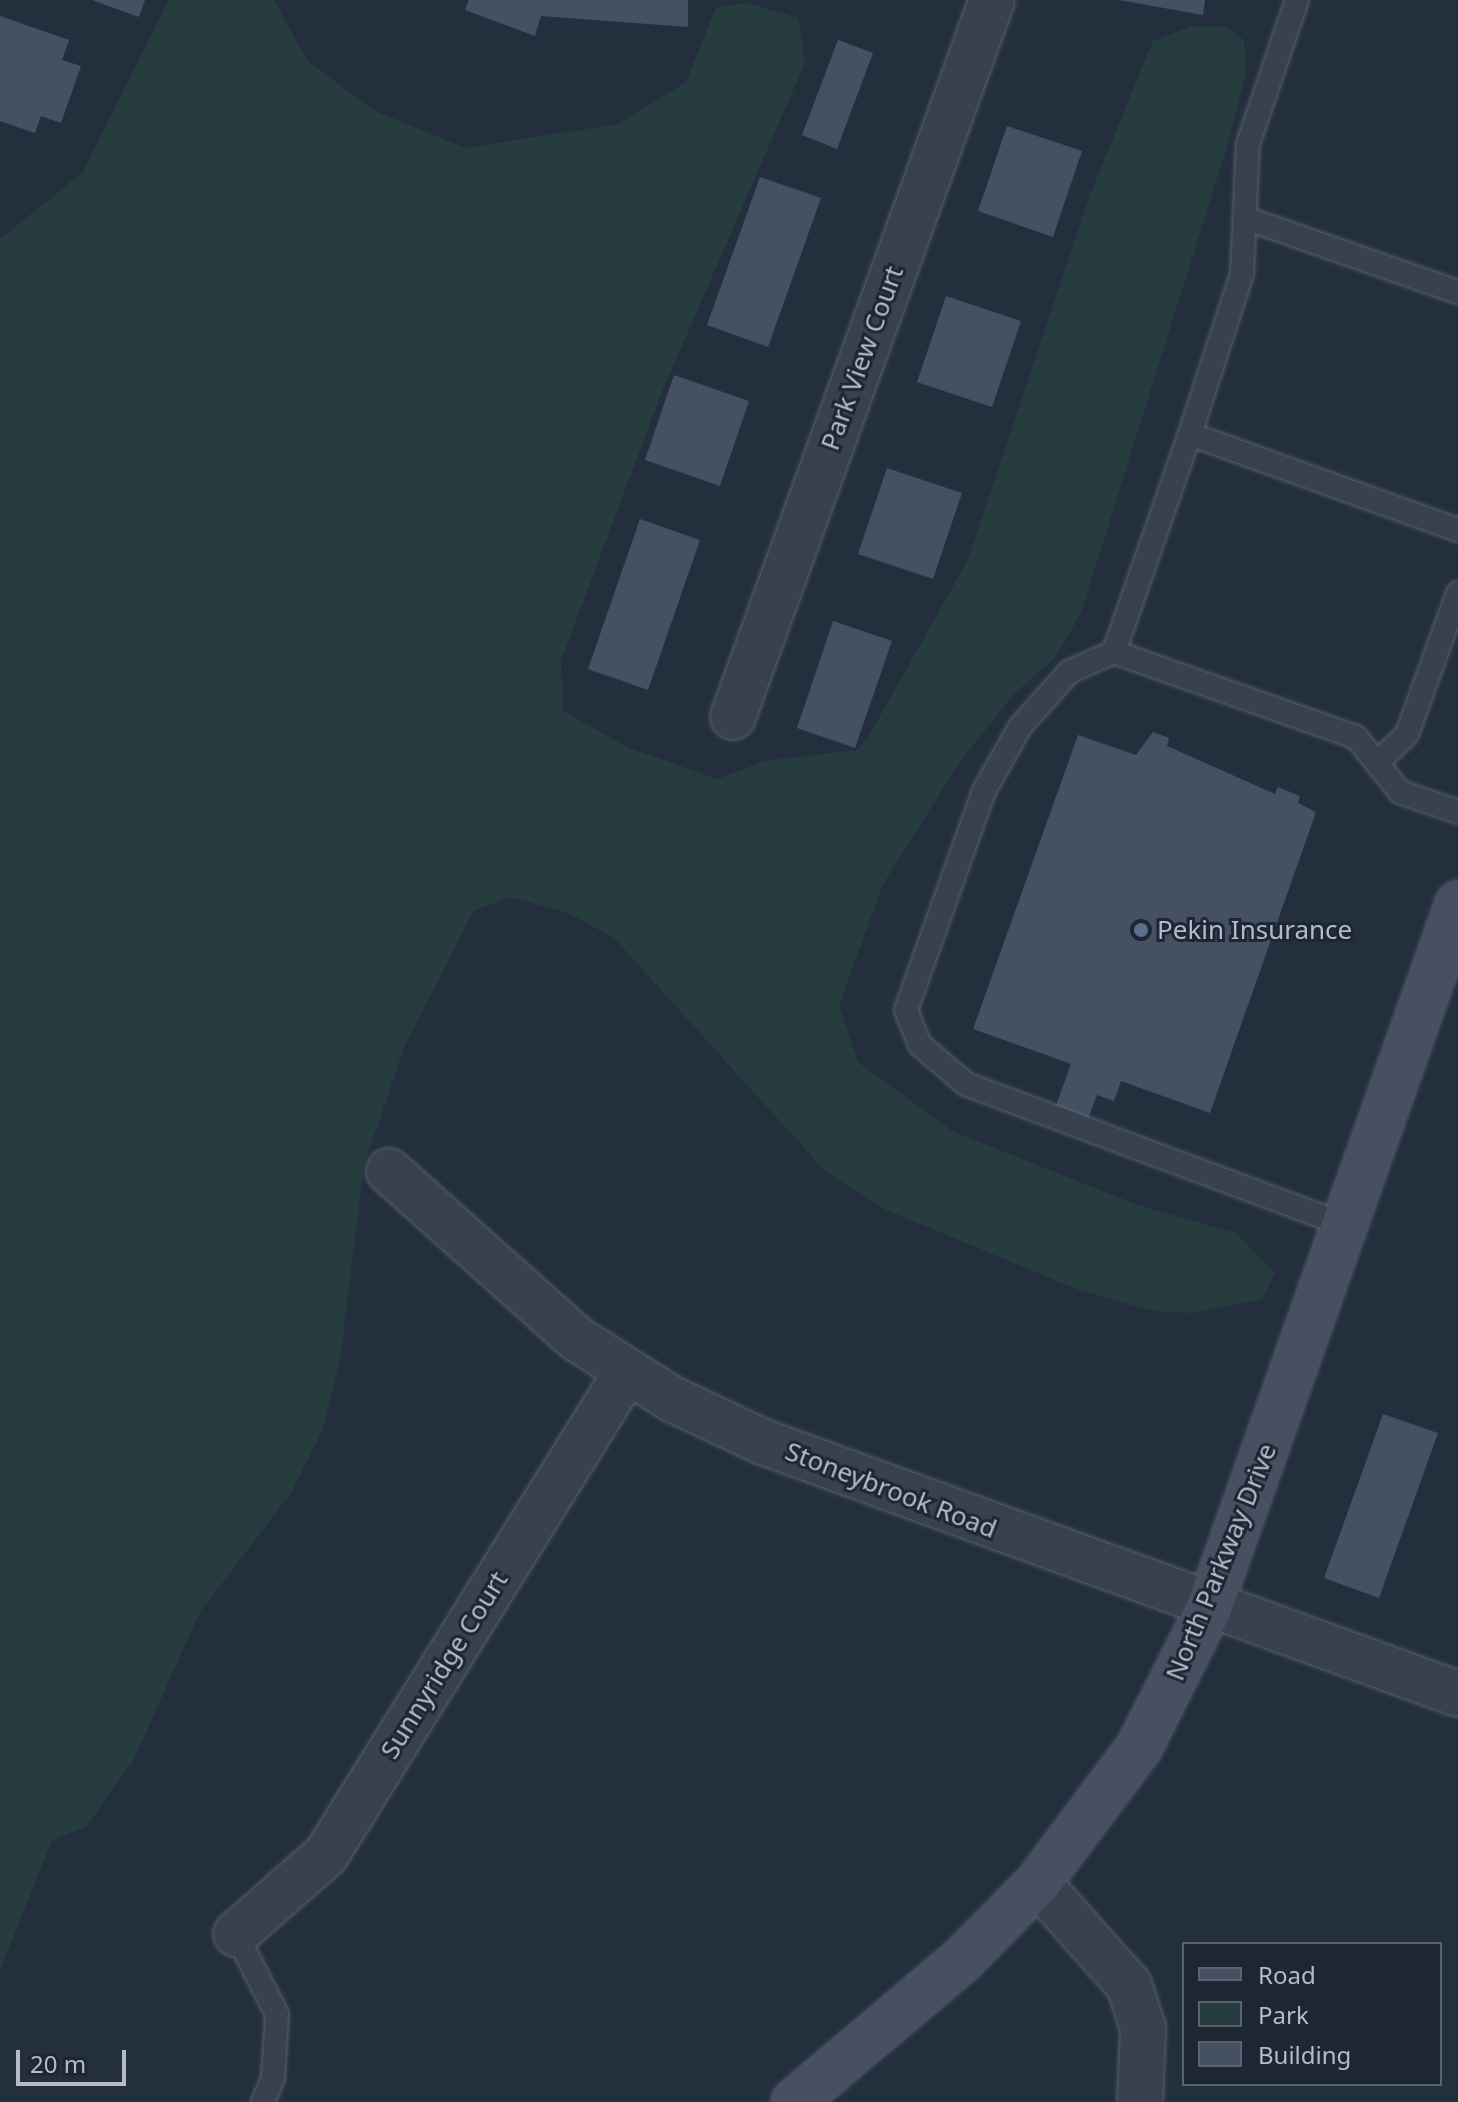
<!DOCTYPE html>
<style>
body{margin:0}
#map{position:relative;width:1458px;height:2102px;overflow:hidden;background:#242f3e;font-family:"Noto Sans",sans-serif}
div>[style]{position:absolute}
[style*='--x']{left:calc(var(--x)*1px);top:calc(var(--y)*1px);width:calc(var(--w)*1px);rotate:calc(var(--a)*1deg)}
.green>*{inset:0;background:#263c3f}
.building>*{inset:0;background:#455162}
.roads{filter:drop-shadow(0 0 2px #565f6c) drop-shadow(0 0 2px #565f6c)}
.service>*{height:22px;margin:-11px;padding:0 11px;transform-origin:11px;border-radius:11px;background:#38414e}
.minor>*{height:44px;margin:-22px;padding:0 22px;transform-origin:22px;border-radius:22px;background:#38414e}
.secondary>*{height:44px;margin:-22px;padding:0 22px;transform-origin:22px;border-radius:22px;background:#465061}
.dots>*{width:22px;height:22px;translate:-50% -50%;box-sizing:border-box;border:4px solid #1d2633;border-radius:50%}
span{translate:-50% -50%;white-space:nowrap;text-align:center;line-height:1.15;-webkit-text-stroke:6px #1d2633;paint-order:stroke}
.street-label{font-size:26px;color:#b4bcc9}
.poi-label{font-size:26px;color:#b4bcc9}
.left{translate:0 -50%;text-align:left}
.legend{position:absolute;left:1182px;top:1942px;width:260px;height:144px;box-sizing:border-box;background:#1d2633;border:2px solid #59626f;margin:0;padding:10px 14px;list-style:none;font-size:24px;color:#b4bcc9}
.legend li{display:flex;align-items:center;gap:16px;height:40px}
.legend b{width:40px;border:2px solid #59626f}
.scale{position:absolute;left:16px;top:2050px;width:110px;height:36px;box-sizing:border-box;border:4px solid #b4bcc9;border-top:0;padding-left:10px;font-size:24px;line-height:28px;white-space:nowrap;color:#b4bcc9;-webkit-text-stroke:6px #1d2633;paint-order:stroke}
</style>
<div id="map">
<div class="green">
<div style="clip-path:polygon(169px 0,274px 0,307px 60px,373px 110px,465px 148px,618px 124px,686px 82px,716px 7px,748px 3px,798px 18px,805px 63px,661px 394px,561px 661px,563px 711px,629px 748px,718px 779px,764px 761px,857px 750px,867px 739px,968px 560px,1091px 192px,1153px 41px,1193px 26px,1224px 26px,1244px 40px,1246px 72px,1225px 153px,1081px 613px,1054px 659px,1014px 694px,959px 763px,882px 886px,839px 1006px,858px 1062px,952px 1131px,1138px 1205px,1236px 1233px,1275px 1273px,1262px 1300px,1189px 1313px,1153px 1311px,1076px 1289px,884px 1209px,825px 1171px,614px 938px,570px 914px,511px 897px,473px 911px,403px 1050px,364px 1166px,340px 1361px,322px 1431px,291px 1493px,200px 1612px,134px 1759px,86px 1827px,52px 1840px,0 1970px,0 239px,83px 172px)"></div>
</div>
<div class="building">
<div style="clip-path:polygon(92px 0,145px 0,139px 17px)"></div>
<div style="clip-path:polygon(469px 0,688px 0,688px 27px,541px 16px,535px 36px,465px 10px)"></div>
<div style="clip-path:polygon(1119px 0,1205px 0,1203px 15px)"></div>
<div style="clip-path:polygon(0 16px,69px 40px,62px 60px,81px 66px,61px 123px,41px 116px,35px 133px,0 121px)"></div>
<div style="clip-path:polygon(838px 40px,873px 53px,837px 149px,802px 135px)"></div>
<div style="clip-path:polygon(1007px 126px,1082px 151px,1053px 237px,978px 211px)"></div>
<div style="clip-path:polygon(760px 177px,821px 198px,768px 347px,707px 325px)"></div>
<div style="clip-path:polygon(946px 296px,1021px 321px,992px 407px,917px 382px)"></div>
<div style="clip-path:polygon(674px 375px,749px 401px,720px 486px,645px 460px)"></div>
<div style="clip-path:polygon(887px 468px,962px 493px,933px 579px,858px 554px)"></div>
<div style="clip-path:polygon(640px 519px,700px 540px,648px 690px,588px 669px)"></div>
<div style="clip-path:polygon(833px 621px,892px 641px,855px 748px,797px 728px)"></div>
<div style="clip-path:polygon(1153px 732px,1169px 738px,1167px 746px,1275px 794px,1278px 787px,1300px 796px,1298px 803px,1316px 812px,1210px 1113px,1121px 1081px,1114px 1101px,1097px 1095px,1087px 1122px,1054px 1111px,1071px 1064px,973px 1029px,1078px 735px,1136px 755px)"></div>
<div style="clip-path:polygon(1383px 1414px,1438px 1433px,1379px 1598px,1324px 1578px)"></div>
</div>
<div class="roads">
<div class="service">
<div style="--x:1245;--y:218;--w:225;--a:19.2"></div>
<div style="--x:1190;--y:434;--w:168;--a:-72"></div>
<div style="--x:1242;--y:274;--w:130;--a:-87.4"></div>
<div style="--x:1248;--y:144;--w:152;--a:-71.2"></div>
<div style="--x:1114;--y:652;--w:256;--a:19.4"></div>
<div style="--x:1356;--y:737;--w:70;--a:51.3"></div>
<div style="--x:1400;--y:792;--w:61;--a:19"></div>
<div style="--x:1377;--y:763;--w:42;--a:-44"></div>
<div style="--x:1407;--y:734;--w:150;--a:-70.1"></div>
<div style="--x:1345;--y:1225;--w:404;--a:-159.6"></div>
<div style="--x:966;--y:1084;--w:60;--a:-139.7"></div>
<div style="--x:920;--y:1045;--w:38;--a:-112"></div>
<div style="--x:906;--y:1010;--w:232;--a:-70.4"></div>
<div style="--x:984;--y:791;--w:73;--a:-60.6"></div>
<div style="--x:1020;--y:727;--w:74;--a:-48.3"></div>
<div style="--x:1069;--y:672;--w:49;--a:-24"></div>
<div style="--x:1114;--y:652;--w:231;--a:-70.8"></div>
<div style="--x:1190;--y:434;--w:285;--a:19.7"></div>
<div style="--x:236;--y:1934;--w:90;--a:62.9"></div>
<div style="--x:277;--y:2014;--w:64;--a:93.6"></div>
<div style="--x:273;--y:2078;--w:26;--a:113"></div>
</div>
<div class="minor">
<div style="--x:733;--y:717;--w:762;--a:-70.14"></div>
<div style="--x:389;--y:1171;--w:252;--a:41.8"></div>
<div style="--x:577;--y:1339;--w:112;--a:32.3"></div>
<div style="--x:672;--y:1399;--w:101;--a:25.3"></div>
<div style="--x:763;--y:1442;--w:739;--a:19.93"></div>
<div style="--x:1038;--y:1883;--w:137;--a:48.3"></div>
<div style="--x:1129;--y:1985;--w:45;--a:72"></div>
<div style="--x:1143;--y:2028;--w:74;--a:92.3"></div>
<div style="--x:236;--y:1934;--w:120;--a:-41.3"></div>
<div style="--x:326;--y:1855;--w:568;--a:-58.1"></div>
</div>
<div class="secondary">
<div style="--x:794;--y:2102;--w:221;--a:-40.2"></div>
<div style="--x:963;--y:1959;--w:107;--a:-45.4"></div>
<div style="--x:1038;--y:1883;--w:171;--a:-53.3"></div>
<div style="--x:1140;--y:1746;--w:154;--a:-63.4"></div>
<div style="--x:1209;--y:1608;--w:747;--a:-70.52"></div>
</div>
</div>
<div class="dots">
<div style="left:1141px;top:930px;background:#5c6f8a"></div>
</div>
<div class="street-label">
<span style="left:862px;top:358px;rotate:-70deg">Park View Court</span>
<span style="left:891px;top:1490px;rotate:21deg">Stoneybrook Road</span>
<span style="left:1221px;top:1562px;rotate:-68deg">North Parkway Drive</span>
<span style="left:444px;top:1665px;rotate:-58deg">Sunnyridge Court</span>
</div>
<div class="poi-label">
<span class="left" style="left:1157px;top:930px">Pekin Insurance</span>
</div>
<ul class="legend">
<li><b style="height:10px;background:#465061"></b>Road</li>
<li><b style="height:22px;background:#263c3f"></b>Park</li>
<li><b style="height:22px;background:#455162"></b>Building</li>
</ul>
<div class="scale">20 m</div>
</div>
